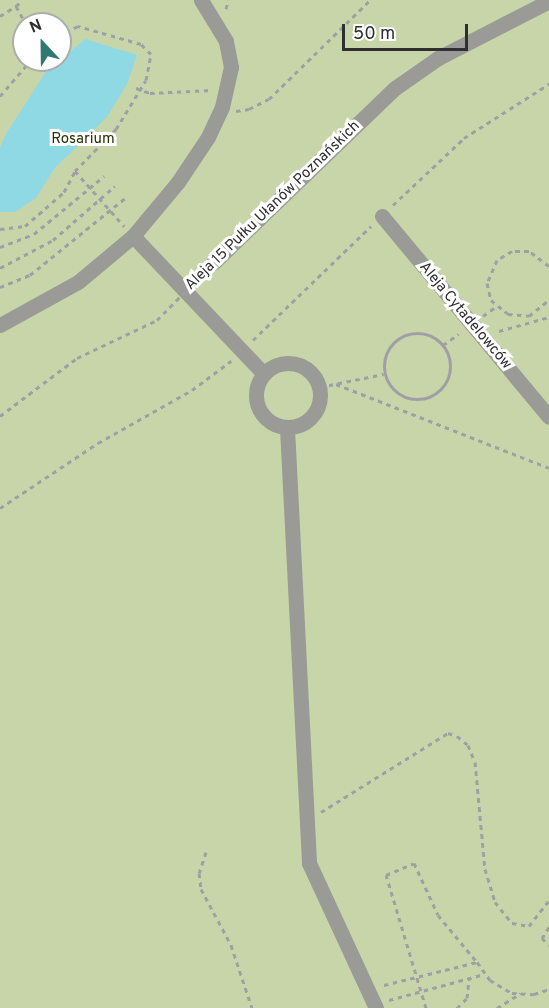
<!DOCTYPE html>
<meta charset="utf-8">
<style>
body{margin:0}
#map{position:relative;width:549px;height:1008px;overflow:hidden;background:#edeff7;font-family:Overpass,sans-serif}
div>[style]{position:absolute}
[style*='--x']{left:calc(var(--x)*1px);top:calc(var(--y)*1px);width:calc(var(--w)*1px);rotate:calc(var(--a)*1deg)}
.green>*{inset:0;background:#c7d5a8}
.water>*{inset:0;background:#8fd9e4}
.path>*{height:3px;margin-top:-1.5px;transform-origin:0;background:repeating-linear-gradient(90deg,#9fa0a6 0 4.5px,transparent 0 9px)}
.path>.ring{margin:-1.5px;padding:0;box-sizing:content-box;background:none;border:3px solid #9fa0a6;border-radius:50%}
.street>*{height:15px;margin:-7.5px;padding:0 7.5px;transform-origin:7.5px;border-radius:7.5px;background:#9a9a97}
.street>.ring{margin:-7.5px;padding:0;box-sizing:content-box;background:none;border:15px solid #9a9a97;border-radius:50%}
.path-bridge>*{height:3px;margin-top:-1.5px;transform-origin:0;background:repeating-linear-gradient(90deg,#9fa0a6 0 4.5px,transparent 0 9px)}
span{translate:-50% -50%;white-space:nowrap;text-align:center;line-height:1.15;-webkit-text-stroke:6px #fff;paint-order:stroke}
.park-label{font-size:15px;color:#283107}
.street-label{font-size:15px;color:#2f2f32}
.north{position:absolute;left:12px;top:12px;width:60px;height:60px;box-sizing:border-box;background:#fff;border:2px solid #acacad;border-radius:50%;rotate:338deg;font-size:16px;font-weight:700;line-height:24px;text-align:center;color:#2f2f32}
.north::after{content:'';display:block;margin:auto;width:21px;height:27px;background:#307872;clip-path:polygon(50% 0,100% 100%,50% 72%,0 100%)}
.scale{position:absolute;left:342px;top:24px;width:126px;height:27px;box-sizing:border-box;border:3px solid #2f2f32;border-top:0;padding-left:8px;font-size:18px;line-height:21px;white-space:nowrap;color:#2f2f32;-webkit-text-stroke:4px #fff;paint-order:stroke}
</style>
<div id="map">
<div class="green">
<div style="clip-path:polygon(evenodd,0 0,549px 0,549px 1008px,0 1008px,0 0,24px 24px,60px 24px,60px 60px,24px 60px,24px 24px)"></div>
</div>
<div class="water">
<div style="clip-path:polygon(85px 39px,137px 55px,127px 84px,107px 117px,54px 169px,36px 198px,15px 212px,0 212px,0 148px,6px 134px,45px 73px)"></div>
</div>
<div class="path">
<div style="--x:16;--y:6;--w:9;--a:-41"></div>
<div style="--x:226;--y:9;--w:9;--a:-77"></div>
<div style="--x:0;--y:16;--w:19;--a:-32"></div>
<div style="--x:16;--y:6;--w:21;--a:61"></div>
<div style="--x:136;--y:88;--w:15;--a:20"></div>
<div style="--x:150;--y:93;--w:61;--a:-2.8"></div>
<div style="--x:0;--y:96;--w:48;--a:-49.3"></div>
<div style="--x:236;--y:111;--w:13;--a:-9"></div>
<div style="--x:249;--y:109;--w:22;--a:-27"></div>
<div style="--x:269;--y:99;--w:141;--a:-44.4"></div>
<div style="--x:75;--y:171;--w:74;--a:48.3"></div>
<div style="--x:393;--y:205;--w:98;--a:-43.3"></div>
<div style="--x:464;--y:138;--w:101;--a:-32.4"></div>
<div style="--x:0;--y:229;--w:25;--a:-7"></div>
<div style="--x:25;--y:226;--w:52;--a:-41.1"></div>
<div style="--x:64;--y:192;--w:24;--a:-62"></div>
<div style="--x:75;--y:171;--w:59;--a:-45.7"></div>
<div style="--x:116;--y:129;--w:57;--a:-58.5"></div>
<div style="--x:146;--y:80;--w:26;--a:-79"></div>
<div style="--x:151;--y:54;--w:14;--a:-135"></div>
<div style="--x:141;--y:44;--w:66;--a:-164.1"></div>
<div style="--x:78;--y:26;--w:20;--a:153"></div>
<div style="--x:0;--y:247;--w:36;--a:-21"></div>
<div style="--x:34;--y:234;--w:91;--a:-39.6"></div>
<div style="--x:549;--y:266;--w:25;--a:-143"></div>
<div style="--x:529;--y:251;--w:17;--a:180"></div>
<div style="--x:512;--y:251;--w:17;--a:149"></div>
<div style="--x:497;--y:260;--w:25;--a:113"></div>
<div style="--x:487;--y:283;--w:17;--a:77"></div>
<div style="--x:491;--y:300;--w:22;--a:39"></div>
<div style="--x:508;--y:314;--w:21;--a:5"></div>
<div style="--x:529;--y:316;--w:26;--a:-39"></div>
<div style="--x:0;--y:268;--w:60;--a:-27.8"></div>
<div style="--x:53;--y:240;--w:82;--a:-41.1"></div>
<div style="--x:0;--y:287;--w:32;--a:-22"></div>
<div style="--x:30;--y:275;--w:122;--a:-39"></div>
<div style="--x:483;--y:316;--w:17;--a:-36"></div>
<div style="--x:499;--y:331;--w:52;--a:-15.6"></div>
<div class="ring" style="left:384px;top:333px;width:63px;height:63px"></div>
<div style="--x:253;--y:340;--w:164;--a:-44"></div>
<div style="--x:443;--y:345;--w:19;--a:-35"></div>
<div style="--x:336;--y:384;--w:229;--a:21.5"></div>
<div style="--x:320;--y:387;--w:65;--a:-11.5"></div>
<div style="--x:0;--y:416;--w:96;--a:-37"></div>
<div style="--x:77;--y:358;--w:89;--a:-25.4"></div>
<div style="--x:0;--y:508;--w:118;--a:-33.6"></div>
<div style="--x:98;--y:443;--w:108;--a:-29.4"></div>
<div style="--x:192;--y:390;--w:49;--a:-36.6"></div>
<div style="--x:321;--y:812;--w:150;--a:-31.9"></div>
<div style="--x:448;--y:733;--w:9;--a:18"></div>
<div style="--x:457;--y:736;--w:14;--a:39"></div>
<div style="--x:468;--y:745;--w:18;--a:68"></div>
<div style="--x:475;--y:762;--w:107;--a:84.7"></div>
<div style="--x:485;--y:869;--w:34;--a:73"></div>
<div style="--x:495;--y:902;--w:27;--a:51"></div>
<div style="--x:512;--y:923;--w:17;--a:10"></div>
<div style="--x:529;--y:926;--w:33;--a:-52"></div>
<div style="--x:206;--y:852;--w:22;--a:108"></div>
<div style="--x:199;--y:873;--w:16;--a:83"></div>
<div style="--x:201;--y:889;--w:64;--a:61.8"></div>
<div style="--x:231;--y:945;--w:66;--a:71.6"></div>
<div style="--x:549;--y:927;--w:13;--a:122"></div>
<div style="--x:542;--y:938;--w:10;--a:45"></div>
<div style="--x:384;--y:985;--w:96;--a:-13.9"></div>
<div style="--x:477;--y:962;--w:22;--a:54"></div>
<div style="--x:490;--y:980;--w:26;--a:31"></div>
<div style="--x:512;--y:993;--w:22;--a:3"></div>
<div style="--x:534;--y:994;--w:16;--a:-18"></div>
<div style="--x:389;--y:1000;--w:99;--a:-15.2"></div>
<div style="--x:426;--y:1008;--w:139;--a:-106.7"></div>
<div style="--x:386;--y:875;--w:30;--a:-23"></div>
<div style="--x:414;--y:863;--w:57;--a:65.2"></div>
<div style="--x:438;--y:915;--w:61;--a:50.3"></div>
<div style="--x:457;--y:1008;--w:14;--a:-45"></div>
<div style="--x:467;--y:998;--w:19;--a:-84"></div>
<div style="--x:497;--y:1008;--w:28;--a:-32"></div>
</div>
<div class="street">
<div style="--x:382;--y:216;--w:261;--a:50.3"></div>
<div style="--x:133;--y:236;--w:189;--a:46.5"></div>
<div style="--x:213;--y:263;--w:252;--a:-43.9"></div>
<div style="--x:395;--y:88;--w:52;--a:-34.9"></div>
<div style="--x:438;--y:58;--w:125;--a:-27.2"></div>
<div style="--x:0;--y:325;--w:89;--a:-28.9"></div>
<div style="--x:78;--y:282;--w:72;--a:-39.9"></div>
<div style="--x:133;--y:236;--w:70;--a:-50.2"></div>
<div style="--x:178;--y:182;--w:54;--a:-56.3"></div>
<div style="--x:208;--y:137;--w:33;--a:-65"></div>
<div style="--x:222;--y:107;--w:41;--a:-77.3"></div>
<div style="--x:231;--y:67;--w:26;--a:-101"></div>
<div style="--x:226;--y:41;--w:48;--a:-121.4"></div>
<div class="ring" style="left:256px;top:363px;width:49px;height:49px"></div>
<div style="--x:287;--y:428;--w:436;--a:87.1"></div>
<div style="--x:309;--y:863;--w:160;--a:65.2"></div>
</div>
<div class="path-bridge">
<div style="--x:157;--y:320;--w:80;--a:-45.5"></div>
</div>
<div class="park-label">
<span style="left:83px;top:140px">Rosarium</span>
</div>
<div class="street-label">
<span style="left:273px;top:206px;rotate:-44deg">Aleja 15 Pułku Ułanów Poznańskich</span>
<span style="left:465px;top:316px;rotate:50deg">Aleja Cytadelowców</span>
</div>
<div class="north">N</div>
<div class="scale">50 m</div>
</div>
